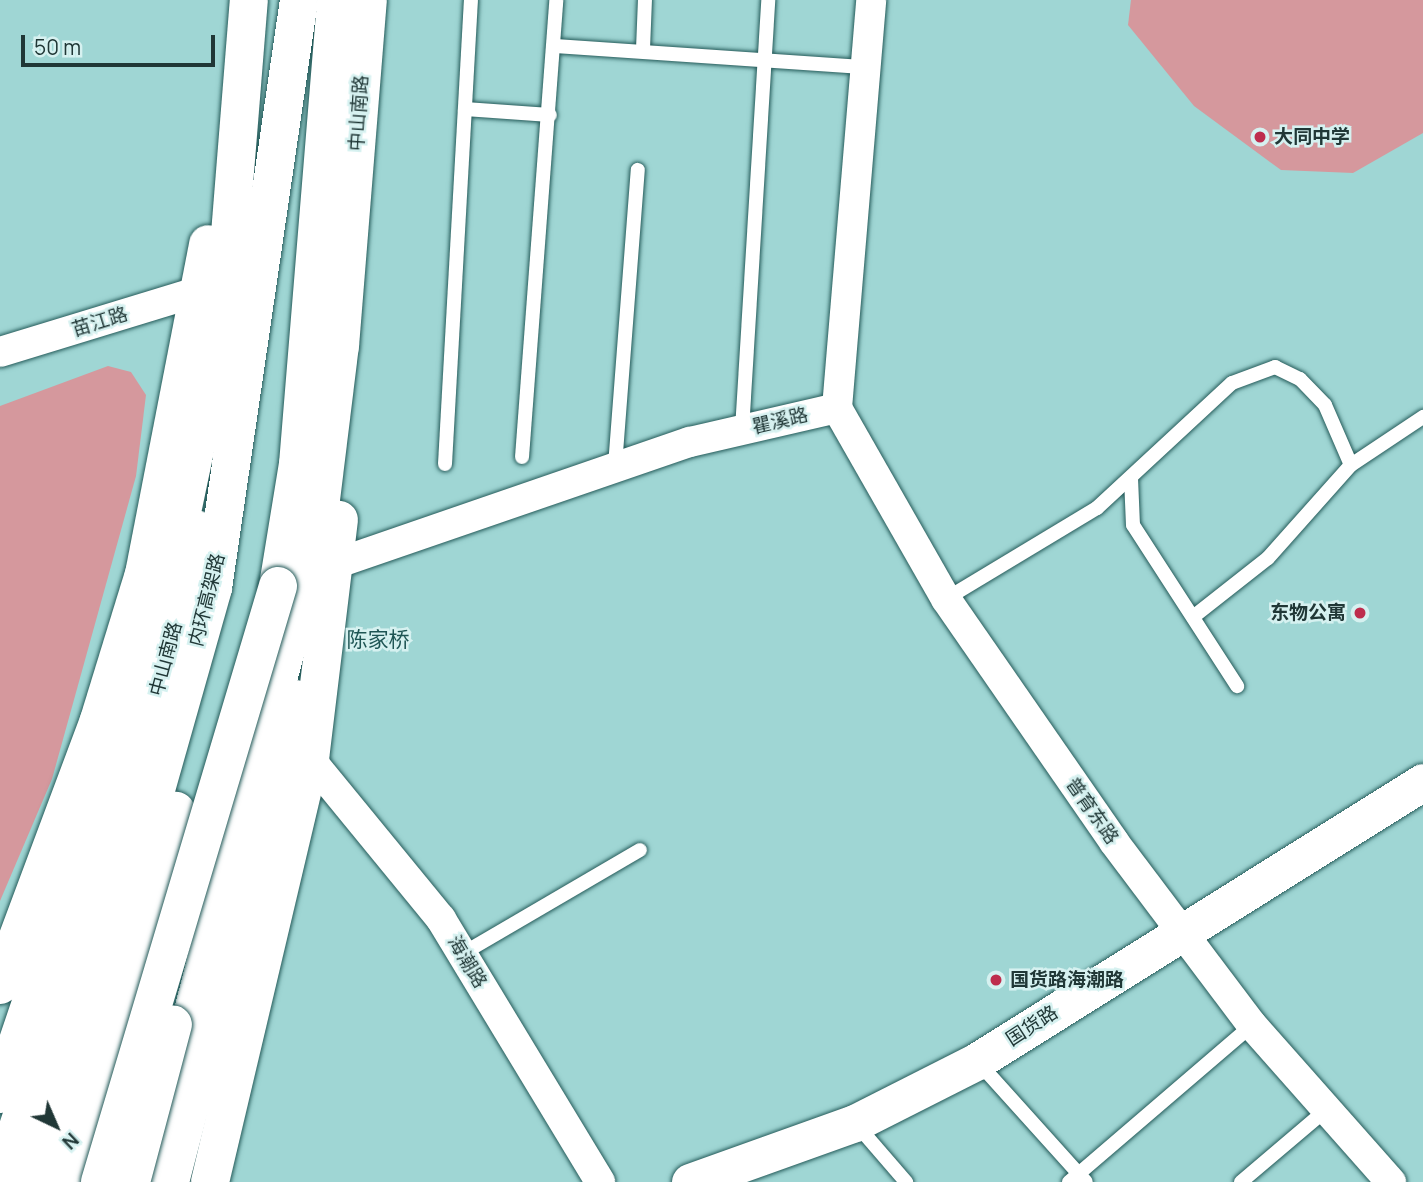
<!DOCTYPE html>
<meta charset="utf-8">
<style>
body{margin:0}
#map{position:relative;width:1423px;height:1182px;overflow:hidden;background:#9fd6d4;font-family:Manrope,"Noto Sans SC",sans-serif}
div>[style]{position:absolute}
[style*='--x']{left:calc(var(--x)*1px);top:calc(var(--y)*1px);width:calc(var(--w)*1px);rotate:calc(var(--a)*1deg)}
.green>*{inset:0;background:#d5989d}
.roads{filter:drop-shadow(0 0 2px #255b5a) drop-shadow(0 0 2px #255b5a)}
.service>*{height:14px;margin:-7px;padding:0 7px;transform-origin:7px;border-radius:7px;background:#fff}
.minor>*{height:30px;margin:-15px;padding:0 15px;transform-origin:15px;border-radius:15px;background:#fff}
.tertiary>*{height:37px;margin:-18.5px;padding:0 18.5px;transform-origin:18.5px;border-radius:18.5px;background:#fff}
.primary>*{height:38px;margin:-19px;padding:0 19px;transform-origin:19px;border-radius:19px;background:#fff}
.trunk>*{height:38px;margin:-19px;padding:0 19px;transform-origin:19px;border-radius:19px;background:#fff}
.bridges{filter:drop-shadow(0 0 2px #255b5a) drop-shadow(0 0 2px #255b5a)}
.trunk-bridge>*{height:38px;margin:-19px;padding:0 19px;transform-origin:19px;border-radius:19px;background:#fff}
.dots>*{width:19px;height:19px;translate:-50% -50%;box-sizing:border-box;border:4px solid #d6f1f0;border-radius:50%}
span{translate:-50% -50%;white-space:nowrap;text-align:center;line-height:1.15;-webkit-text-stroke:5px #d6f1f0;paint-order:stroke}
.street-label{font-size:19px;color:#203736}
.poi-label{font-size:19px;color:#203736;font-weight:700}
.left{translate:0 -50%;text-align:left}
.right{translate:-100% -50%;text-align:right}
.neighbourhood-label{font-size:21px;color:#1e5554}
.north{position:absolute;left:21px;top:1091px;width:70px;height:70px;-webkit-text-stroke:5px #d6f1f0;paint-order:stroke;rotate:136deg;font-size:19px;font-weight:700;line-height:28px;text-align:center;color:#203736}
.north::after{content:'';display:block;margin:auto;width:24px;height:32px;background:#203736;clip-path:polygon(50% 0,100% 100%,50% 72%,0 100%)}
.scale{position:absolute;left:21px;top:35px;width:194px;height:32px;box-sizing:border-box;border:4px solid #203736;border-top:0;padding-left:9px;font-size:21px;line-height:24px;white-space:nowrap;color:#203736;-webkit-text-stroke:5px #d6f1f0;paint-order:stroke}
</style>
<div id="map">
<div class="green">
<div style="clip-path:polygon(1131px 0,1423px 0,1423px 133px,1353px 173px,1281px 170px,1194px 106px,1128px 25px)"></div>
<div style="clip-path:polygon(108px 366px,131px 372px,146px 395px,136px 476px,52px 779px,0 901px,0 406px)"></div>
</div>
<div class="roads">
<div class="service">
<div style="--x:555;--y:46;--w:312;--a:3.9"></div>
<div style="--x:643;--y:49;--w:49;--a:-87.7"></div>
<div style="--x:465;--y:109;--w:85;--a:4"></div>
<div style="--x:742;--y:430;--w:431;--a:-86.5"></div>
<div style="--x:522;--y:457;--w:458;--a:-85.7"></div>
<div style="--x:445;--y:464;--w:465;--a:-86.8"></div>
<div style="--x:615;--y:466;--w:297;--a:-85.6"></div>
<div style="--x:1131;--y:478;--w:47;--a:87.6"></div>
<div style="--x:1133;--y:525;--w:192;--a:57.1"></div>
<div style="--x:946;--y:599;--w:176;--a:-31.1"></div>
<div style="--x:1097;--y:508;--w:184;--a:-42.8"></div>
<div style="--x:1232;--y:383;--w:46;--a:-20.4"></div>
<div style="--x:1275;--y:367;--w:28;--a:26"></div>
<div style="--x:1300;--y:379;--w:36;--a:46"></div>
<div style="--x:1325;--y:405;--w:65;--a:66.6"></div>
<div style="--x:1193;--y:617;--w:95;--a:-38.2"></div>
<div style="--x:1268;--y:558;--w:125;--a:-48.3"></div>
<div style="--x:1351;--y:465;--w:87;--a:-33.7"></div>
<div style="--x:462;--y:954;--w:206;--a:-30.3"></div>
<div style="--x:978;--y:1062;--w:161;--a:48"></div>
<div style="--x:856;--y:1124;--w:77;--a:49.2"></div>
<div style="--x:1069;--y:1182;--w:241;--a:-40.6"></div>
<div style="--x:1241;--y:1182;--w:113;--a:-40.3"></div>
</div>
<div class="minor">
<div style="--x:0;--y:352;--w:209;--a:-17"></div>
<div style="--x:837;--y:408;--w:220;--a:60.3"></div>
<div style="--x:946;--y:599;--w:295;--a:55.3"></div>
<div style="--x:1114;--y:842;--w:229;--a:53"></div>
<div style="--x:1252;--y:1025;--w:210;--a:48.5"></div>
<div style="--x:837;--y:408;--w:409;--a:-85.2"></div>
<div style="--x:335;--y:564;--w:375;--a:-19"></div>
<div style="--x:690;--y:442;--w:151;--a:-13"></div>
<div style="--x:310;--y:759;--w:207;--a:50.7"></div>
<div style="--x:441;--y:919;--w:307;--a:58.8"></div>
</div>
<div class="tertiary">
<div style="--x:690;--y:1182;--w:175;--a:-19.7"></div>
<div style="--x:855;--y:1123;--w:137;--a:-26.9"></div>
<div style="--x:977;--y:1061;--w:526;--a:-32.03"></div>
</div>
<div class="primary">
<div style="--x:221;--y:346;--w:347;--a:-85.4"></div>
<div style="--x:0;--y:985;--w:283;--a:-69.5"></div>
<div style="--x:99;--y:720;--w:153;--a:-72.9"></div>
<div style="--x:144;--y:574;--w:336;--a:-79"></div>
<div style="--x:178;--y:1070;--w:564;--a:-75.62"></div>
<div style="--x:318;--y:524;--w:179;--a:-83"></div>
<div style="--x:340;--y:346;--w:347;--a:-85.4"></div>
<div style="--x:0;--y:1181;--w:333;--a:-71.5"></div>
<div style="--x:106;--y:865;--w:209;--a:-73.3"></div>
<div style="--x:166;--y:665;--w:139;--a:-77.1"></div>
<div style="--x:210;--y:1182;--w:435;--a:-76.7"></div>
<div style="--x:310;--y:759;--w:241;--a:-83.1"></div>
</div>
<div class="trunk">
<div style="--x:278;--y:586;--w:124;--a:-80.7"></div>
<div style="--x:298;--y:464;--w:466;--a:-85.3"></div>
<div style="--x:0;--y:1094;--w:386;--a:-71.3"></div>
<div style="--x:124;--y:728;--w:185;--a:-74.3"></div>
<div style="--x:174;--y:550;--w:243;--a:-78.1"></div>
<div style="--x:33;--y:1182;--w:312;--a:-72.1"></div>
<div style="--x:129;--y:885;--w:309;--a:-74.2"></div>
<div style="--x:213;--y:588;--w:594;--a:-81.68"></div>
<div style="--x:63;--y:1182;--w:388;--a:-73.1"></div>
<div style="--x:170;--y:1182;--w:499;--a:-75.4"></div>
</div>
</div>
<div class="bridges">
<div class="trunk-bridge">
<div style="--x:100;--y:1182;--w:622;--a:-73.37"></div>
<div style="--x:131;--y:1182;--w:163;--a:-75.1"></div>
</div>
</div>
<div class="dots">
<div style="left:1260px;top:137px;background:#be2d4d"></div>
<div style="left:1360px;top:613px;background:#be2d4d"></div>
<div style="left:996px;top:980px;background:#be2d4d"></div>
</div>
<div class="street-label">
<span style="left:359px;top:113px;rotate:-86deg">中山南路</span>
<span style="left:100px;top:322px;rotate:-17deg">苗江路</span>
<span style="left:780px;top:421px;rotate:-13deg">瞿溪路</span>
<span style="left:207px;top:600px;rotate:-76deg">内环高架路</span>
<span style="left:166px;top:659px;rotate:-75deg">中山南路</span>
<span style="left:1092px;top:811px;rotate:55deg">普育东路</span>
<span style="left:467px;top:962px;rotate:59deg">海潮路</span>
<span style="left:1032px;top:1026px;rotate:-33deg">国货路</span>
</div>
<div class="poi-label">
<span class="left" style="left:1274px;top:137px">大同中学</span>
<span class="right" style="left:1346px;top:613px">东物公寓</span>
<span class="left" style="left:1010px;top:980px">国货路海潮路</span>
</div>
<div class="neighbourhood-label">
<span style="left:378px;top:639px">陈家桥</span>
</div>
<div class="north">N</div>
<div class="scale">50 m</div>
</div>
